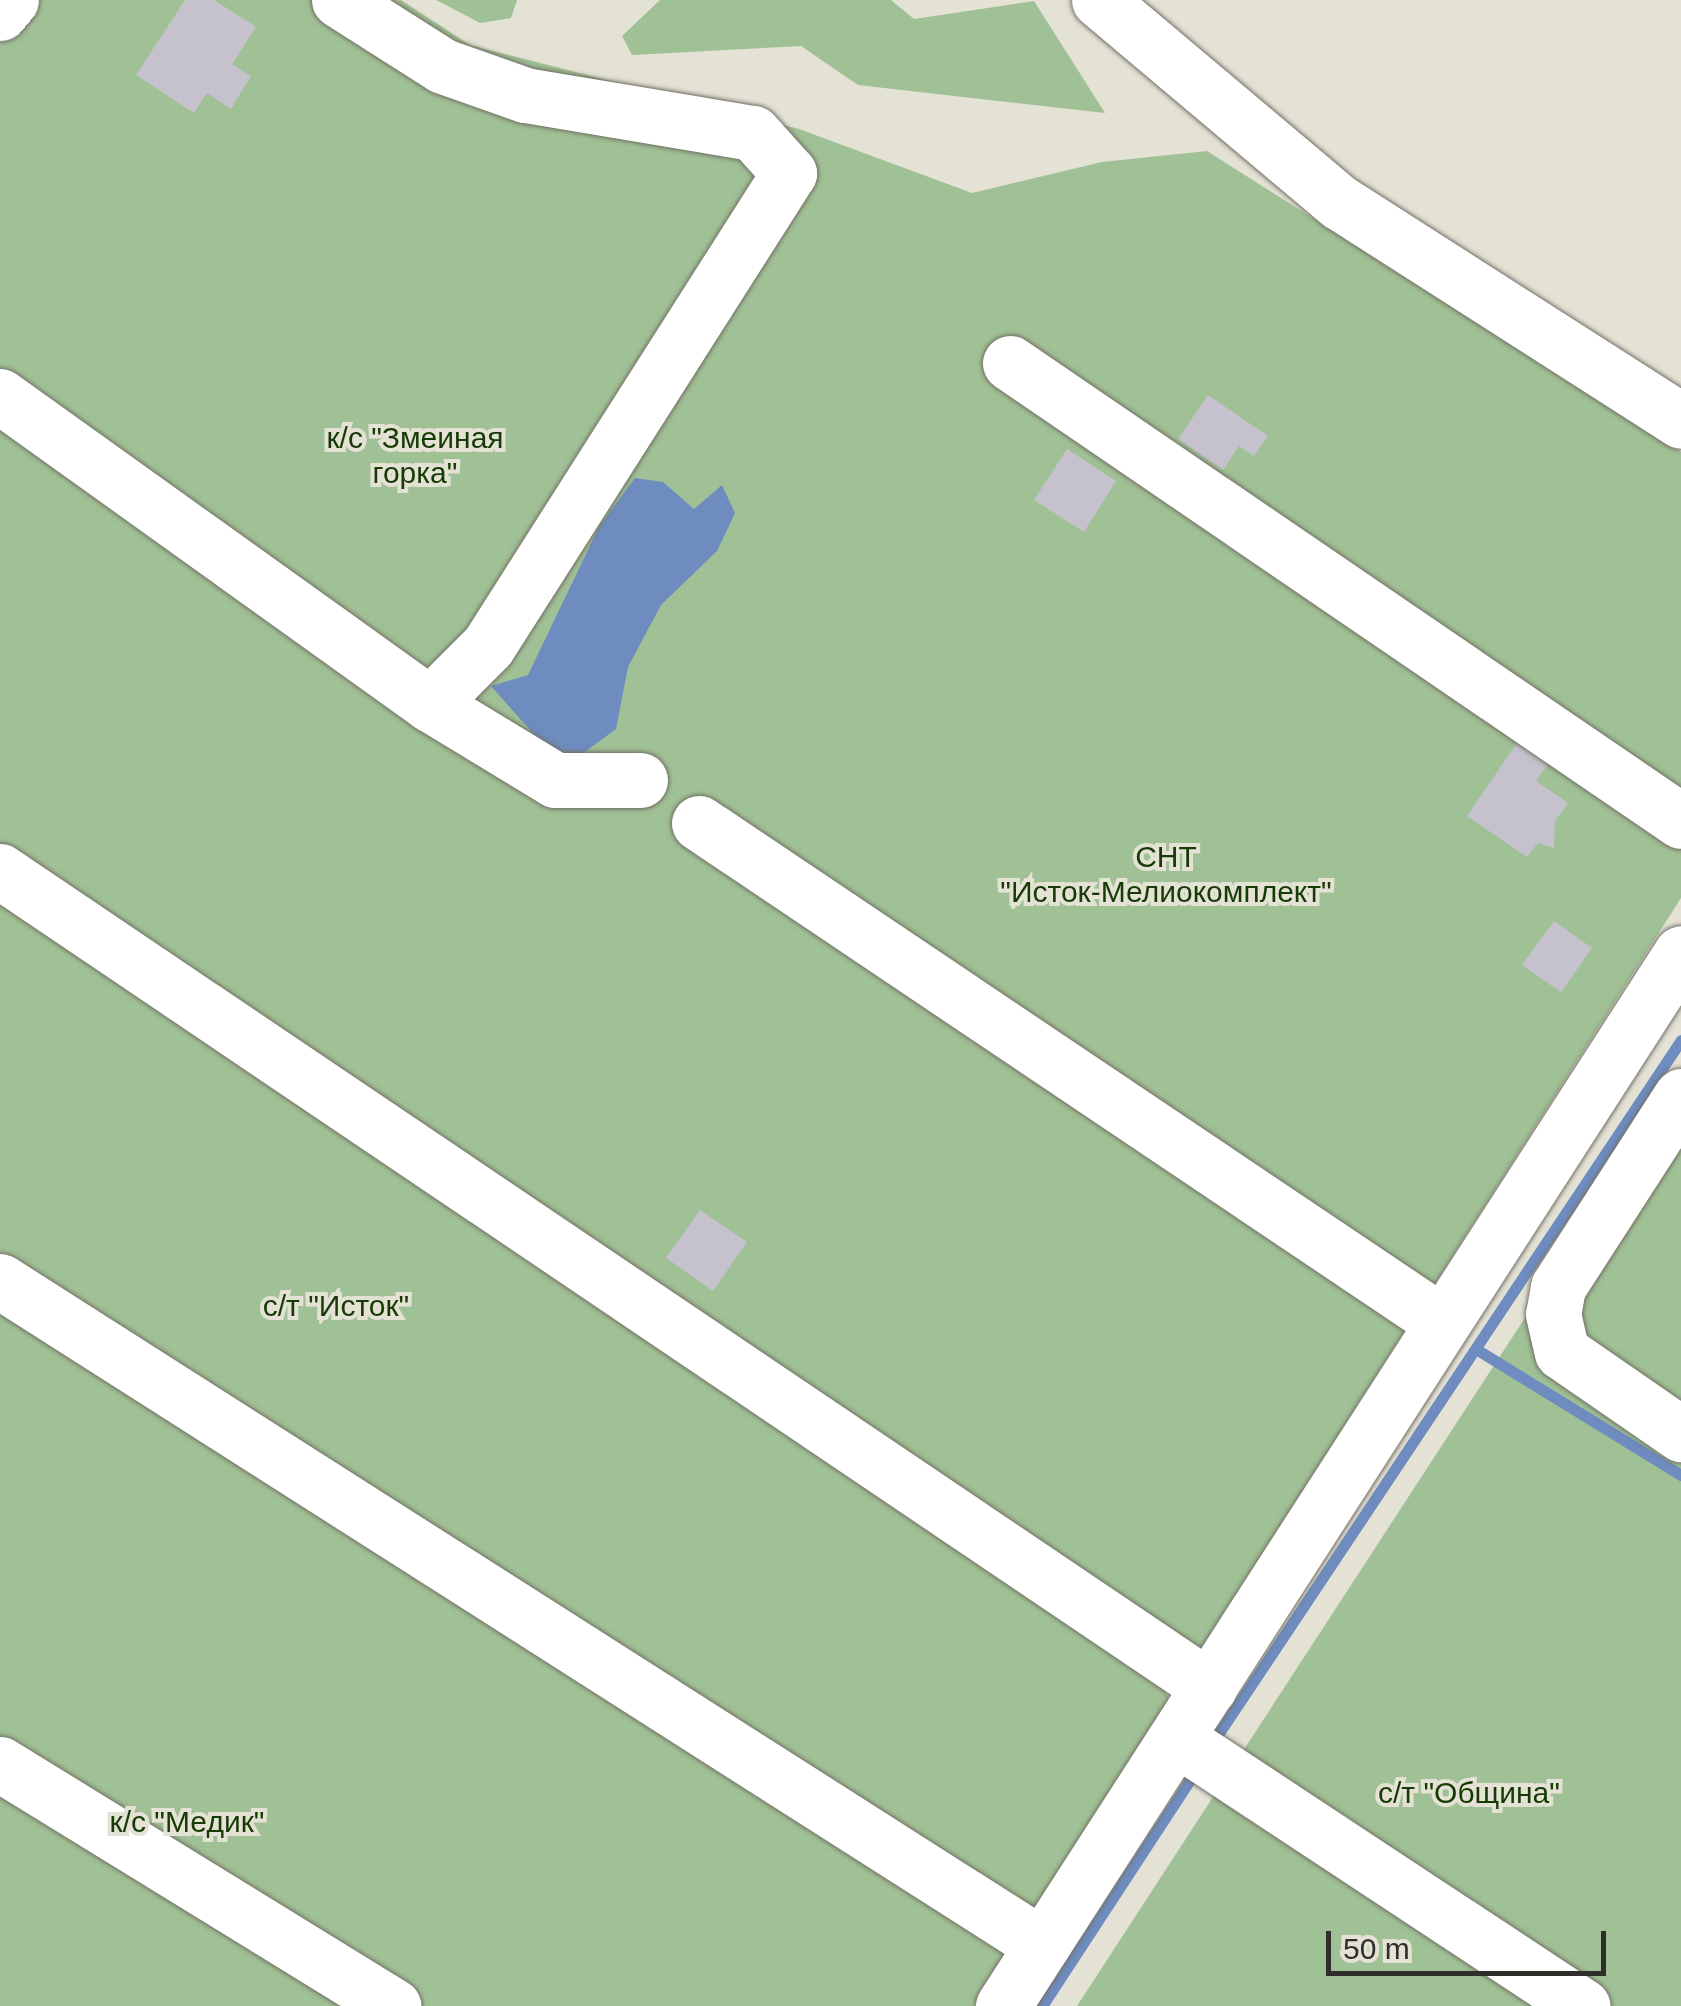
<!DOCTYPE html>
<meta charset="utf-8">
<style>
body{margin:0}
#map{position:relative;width:1681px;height:2006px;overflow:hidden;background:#e4e1d5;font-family:Helvetica,sans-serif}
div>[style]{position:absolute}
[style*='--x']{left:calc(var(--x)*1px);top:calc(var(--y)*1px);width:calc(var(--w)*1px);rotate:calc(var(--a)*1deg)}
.green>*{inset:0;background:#a0c195}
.water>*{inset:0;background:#6e8cbf}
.stream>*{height:11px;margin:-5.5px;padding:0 5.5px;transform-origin:5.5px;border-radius:5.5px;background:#6e8cbf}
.building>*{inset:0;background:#c5c2cd}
.roads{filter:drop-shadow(0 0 2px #737066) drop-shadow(0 0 2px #737066)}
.minor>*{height:55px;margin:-27.5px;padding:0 27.5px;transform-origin:27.5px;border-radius:27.5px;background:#fff}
span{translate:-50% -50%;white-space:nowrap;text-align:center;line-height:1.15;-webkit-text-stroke:8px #e4e1d5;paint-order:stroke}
.park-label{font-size:30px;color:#163b04}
.scale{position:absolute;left:1326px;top:1931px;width:280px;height:45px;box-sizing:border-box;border:5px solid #2f2e2a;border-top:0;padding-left:12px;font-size:30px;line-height:35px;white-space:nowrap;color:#2f2e2a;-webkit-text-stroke:8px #e4e1d5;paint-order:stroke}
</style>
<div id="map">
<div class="green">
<div style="clip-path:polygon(0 0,401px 0,470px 45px,799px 129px,972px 193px,1102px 162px,1207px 151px,1681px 452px,1681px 898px,1200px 1652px,1162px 1678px,1169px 1701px,974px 2006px,0 2006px)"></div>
<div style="clip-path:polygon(436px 0,517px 0,511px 18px,480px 23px)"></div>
<div style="clip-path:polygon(660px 0,891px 0,914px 19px,1034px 1px,1105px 113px,858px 85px,801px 46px,632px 55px,622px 36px)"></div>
<div style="clip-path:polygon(1681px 1078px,1681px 2006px,1077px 2006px)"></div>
</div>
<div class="water">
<div style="clip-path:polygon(635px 478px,663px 482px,694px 509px,722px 485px,735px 513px,717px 551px,661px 605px,628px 667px,616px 729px,578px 757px,555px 758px,491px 686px,528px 675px,599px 527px)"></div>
</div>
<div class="stream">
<div style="--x:1476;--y:1349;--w:241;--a:31.6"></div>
<div style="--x:1215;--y:1739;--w:840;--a:-56.31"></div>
<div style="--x:1042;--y:2006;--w:277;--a:-56.8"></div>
</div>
<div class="building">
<div style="clip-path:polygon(185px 0,214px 0,256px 27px,232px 64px,251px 76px,231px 109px,207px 93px,194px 113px,136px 75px)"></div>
<div style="clip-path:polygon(1208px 395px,1268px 436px,1254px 456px,1239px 446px,1223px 470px,1178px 439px)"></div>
<div style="clip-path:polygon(1067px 449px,1116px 481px,1084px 532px,1034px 500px)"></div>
<div style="clip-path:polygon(1519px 740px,1550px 761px,1536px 781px,1568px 803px,1555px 821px,1554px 848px,1538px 843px,1527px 857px,1467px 816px)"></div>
<div style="clip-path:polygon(1554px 921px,1592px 948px,1561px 992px,1522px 965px)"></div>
<div style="clip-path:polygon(700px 1210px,747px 1242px,713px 1291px,666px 1258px)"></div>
</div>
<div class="roads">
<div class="minor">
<div style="--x:339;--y:0;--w:123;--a:32.4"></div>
<div style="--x:443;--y:66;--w:87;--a:19.5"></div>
<div style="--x:525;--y:95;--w:231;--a:9.5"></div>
<div style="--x:753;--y:133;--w:54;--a:48"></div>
<div style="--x:789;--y:173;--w:561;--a:122.47"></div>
<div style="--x:488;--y:646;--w:82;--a:135"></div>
<div style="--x:1099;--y:0;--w:314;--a:40.1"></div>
<div style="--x:1339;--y:202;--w:406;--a:32.6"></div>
<div style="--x:0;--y:13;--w:17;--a:-50"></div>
<div style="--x:1010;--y:363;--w:812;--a:34.32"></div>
<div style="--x:0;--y:396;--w:529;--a:35.61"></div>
<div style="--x:430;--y:704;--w:146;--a:31.3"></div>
<div style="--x:555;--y:780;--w:85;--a:0"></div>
<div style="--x:699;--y:823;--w:896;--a:33.9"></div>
<div style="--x:0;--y:871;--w:1459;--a:34.02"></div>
<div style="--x:1681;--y:1096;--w:227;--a:122.8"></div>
<div style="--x:1558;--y:1287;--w:27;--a:100"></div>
<div style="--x:1553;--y:1314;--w:39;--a:77"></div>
<div style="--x:1562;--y:1352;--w:145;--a:34.6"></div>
<div style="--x:0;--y:1281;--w:1236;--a:32.51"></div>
<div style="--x:1176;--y:1738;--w:487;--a:33.4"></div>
<div style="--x:0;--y:1764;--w:462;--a:31.6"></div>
<div style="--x:1003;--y:2006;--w:1252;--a:-57.22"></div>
</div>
</div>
<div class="park-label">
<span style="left:415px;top:455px">к/с "Змеиная<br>горка"</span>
<span style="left:1166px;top:874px">СНТ<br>"Исток-Мелиокомплект"</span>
<span style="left:336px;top:1306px">с/т "Исток"</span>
<span style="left:1469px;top:1793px">с/т "Община"</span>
<span style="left:187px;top:1822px">к/с "Медик"</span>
</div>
<div class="scale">50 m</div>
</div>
